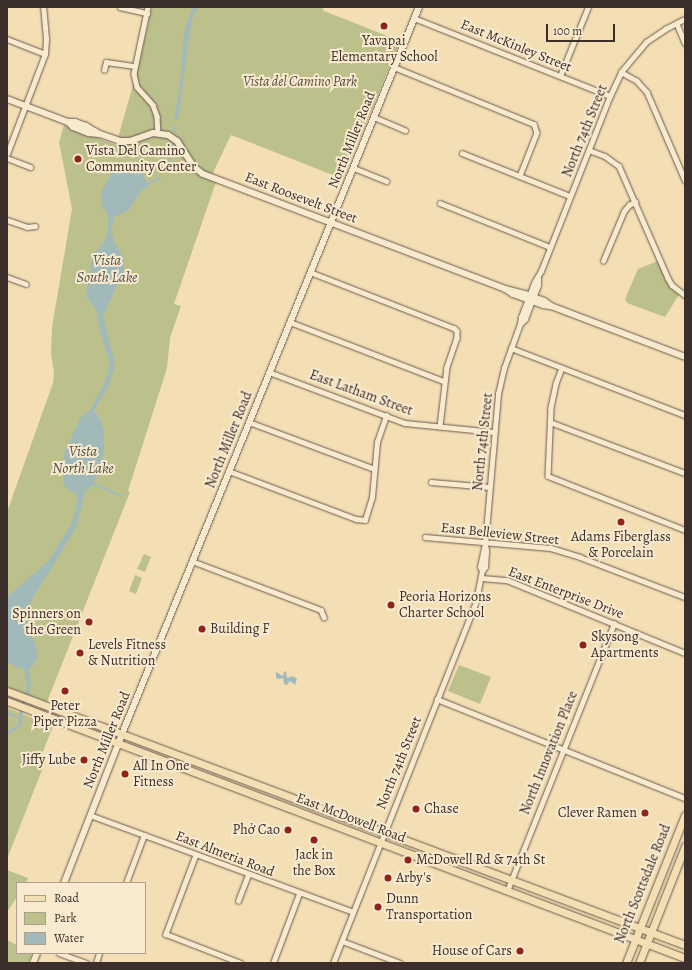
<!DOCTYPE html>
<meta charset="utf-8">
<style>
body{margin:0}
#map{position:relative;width:692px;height:970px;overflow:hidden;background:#f4dfb5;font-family:Alegreya,serif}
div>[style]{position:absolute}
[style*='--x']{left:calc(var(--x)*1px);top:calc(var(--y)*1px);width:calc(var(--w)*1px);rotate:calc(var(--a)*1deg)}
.green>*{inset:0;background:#bcc18c}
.water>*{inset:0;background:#a1bab9}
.stream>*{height:1.5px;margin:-0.75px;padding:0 0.75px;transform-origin:0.75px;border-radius:0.75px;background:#a1bab9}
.roads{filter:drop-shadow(0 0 1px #6a5a4d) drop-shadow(0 0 1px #6a5a4d)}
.street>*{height:4.5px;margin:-2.25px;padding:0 2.25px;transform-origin:2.25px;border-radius:2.25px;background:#f8eacf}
.secondary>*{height:6px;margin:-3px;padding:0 3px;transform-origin:3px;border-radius:3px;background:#f8eacf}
.primary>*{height:7px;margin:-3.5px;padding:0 3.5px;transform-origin:3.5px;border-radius:3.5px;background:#f4dfb5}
.dots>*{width:11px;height:11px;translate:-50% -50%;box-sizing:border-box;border:2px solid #f8eacf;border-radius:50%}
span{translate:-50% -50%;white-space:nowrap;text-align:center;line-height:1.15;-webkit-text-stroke:4px #f8eacf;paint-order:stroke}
.poi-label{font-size:14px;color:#3c2e2a}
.left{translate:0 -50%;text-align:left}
.right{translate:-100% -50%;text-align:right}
.street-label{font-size:14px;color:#3c2e2a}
.park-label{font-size:14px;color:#564b3e;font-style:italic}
.water-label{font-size:15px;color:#55514e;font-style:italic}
.frame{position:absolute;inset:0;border:8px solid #3c2e2a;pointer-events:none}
.legend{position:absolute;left:16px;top:882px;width:130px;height:72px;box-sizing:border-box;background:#f8eacf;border:1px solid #ad9f8d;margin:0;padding:5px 7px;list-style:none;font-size:12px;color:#3c2e2a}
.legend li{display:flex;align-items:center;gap:8px;height:20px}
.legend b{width:20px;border:1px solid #ad9f8d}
.scale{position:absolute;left:546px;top:24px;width:69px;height:18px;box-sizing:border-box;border:2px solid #3c2e2a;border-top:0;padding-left:5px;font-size:12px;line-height:14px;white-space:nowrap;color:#3c2e2a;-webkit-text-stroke:3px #f8eacf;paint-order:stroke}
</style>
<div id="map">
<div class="green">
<div style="clip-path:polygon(152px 7px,322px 7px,324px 11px,400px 41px,343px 179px,231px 135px,210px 179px,216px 182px,174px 304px,181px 306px,170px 338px,167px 368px,128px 491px,130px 492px,47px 702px,7px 687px,7px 512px,53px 383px,54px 372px,51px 354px,52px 327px,72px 209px,59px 142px,64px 125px,116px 145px,138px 67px)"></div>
<div style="clip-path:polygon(660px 260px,668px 278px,680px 293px,665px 317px,627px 303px,625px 299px,638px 269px)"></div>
<div style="clip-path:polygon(144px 554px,151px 557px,145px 572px,137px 569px)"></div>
<div style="clip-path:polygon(135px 575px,142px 578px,136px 594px,129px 591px)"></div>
<div style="clip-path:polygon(459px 665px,491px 677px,480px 704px,448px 691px)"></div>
<div style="clip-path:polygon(7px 708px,53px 726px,39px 762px,44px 765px,7px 859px)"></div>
<div style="clip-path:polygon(7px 870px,28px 878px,26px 883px,17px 883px,17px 897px,7px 912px)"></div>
<div style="clip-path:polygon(7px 940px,17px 945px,17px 953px,32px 953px,28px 963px,7px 963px)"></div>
</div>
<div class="water">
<div style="clip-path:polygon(193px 7px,198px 7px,192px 19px,190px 30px,178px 120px,174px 119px,180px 85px,183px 42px,186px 25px)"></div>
<div style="clip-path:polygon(126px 162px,133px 163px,140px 168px,149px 187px,143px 189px,128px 211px,114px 217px,111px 231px,114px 241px,124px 258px,124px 270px,103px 316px,115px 365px,108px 387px,94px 411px,98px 415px,104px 430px,104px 452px,99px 473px,91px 487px,85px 491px,76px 528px,28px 606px,26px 614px,38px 655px,34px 665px,29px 668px,31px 686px,23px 708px,22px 725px,16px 730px,7px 735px,7px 731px,17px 726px,19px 722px,20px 707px,27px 686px,24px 669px,20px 669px,7px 662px,7px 597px,48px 561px,71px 525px,77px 504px,76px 493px,68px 490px,64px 485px,63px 464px,65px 451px,81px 417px,91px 409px,97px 397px,105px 382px,110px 363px,101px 335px,96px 310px,86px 296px,87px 287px,92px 258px,108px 235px,108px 214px,101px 205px,101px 192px,115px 168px)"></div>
<div style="clip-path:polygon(286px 671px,287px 678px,293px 676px,297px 679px,295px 685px,290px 681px,287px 685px,284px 684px,283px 678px,278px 679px,276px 678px,276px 672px,283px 676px,284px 672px)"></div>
</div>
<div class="stream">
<div style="--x:175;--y:127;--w:5;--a:90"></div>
<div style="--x:166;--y:171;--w:27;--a:-73"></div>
<div style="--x:148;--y:184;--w:13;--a:-27"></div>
<div style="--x:93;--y:484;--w:32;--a:22"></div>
<div style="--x:7;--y:713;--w:14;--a:21"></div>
</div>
<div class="roads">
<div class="street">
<div style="--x:120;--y:7;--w:28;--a:13"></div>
<div style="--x:148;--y:7;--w:68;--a:101.8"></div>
<div style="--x:134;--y:74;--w:13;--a:77"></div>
<div style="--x:137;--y:87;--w:24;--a:48"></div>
<div style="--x:153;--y:105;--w:12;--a:70"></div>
<div style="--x:157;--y:116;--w:17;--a:87"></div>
<div style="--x:414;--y:18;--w:211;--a:21.7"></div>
<div style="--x:677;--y:24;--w:21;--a:67"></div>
<div style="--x:7;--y:39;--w:41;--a:21.5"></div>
<div style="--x:394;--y:67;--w:151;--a:22.2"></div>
<div style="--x:534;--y:124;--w:9;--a:72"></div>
<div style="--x:537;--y:133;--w:46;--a:111.6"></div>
<div style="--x:104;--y:70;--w:8;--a:-76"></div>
<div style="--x:106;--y:62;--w:29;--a:8"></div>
<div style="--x:621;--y:72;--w:18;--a:29"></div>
<div style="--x:637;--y:81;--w:15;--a:48"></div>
<div style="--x:647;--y:92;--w:96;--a:66.6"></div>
<div style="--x:560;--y:76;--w:74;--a:-67.9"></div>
<div style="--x:374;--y:117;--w:34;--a:23"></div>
<div style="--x:589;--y:150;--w:17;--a:21"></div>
<div style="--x:605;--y:156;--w:17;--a:36"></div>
<div style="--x:619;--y:166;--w:122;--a:66.4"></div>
<div style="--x:668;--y:278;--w:8;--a:60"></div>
<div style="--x:672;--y:285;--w:16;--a:38"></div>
<div style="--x:462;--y:153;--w:116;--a:21.7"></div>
<div style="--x:7;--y:154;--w:107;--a:-69.2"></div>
<div style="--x:45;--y:54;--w:15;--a:-86"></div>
<div style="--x:46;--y:39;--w:32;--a:-95"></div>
<div style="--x:7;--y:158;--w:25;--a:21"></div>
<div style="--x:354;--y:168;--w:35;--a:22"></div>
<div style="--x:440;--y:203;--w:118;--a:21.8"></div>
<div style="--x:7;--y:220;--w:21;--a:19"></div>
<div style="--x:27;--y:227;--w:8;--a:-7"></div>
<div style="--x:603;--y:261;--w:54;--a:-67.2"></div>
<div style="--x:624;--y:211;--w:8;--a:-50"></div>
<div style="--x:629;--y:205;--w:7;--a:-27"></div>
<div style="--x:310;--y:272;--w:155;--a:21.3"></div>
<div style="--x:454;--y:328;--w:4;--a:45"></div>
<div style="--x:457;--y:331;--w:7;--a:90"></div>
<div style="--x:457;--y:338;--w:31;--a:109"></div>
<div style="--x:447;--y:367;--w:60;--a:96.7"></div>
<div style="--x:7;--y:277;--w:20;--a:20"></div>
<div style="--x:290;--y:322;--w:165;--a:21"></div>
<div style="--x:520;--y:324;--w:7;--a:-45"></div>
<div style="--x:525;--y:319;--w:36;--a:-69"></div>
<div style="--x:538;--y:285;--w:7;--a:-90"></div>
<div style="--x:511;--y:348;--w:186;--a:21.1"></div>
<div style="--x:562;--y:368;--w:17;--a:111"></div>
<div style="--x:556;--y:384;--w:25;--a:102"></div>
<div style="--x:551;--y:408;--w:68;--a:92.5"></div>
<div style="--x:548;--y:476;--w:147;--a:21.5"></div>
<div style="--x:269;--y:372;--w:145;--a:20.6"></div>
<div style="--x:405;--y:423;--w:89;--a:5.8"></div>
<div style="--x:249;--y:422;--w:134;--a:20.5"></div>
<div style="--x:550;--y:422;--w:144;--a:20.7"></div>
<div style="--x:229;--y:471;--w:136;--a:20.7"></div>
<div style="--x:356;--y:519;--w:9;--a:6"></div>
<div style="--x:365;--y:520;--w:24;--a:-73"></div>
<div style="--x:372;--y:497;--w:55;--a:-84.8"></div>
<div style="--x:377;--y:442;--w:28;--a:-71"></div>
<div style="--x:431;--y:482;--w:58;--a:4.9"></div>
<div style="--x:425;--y:537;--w:126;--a:5"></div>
<div style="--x:551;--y:548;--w:30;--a:17"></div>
<div style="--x:580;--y:557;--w:112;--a:20.9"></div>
<div style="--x:192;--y:561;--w:138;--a:20.8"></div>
<div style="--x:321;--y:610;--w:8;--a:67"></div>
<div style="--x:482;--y:571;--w:4;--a:-117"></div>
<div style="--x:480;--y:567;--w:25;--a:-78"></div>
<div style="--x:485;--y:543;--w:150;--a:-85"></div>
<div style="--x:498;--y:394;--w:27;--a:-77"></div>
<div style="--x:504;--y:368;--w:47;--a:-70"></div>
<div style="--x:520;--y:324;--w:7;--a:-82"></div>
<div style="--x:521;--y:317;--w:36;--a:-69"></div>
<div style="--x:534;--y:283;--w:14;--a:-60"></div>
<div style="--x:541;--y:271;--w:188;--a:-68.5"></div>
<div style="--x:610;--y:96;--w:26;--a:-65"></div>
<div style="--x:621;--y:72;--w:39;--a:-50"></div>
<div style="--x:646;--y:42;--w:23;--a:-34"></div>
<div style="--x:665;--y:29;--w:22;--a:-27"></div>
<div style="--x:482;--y:578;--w:25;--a:5"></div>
<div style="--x:507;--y:580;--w:192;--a:22.3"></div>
<div style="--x:437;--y:699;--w:267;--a:21.8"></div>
<div style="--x:90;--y:815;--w:280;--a:20.2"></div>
<div style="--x:196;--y:855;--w:85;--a:110.8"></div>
<div style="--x:166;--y:934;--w:80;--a:21.1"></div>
<div style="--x:126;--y:883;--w:51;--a:-69.4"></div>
<div style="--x:507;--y:891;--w:288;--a:-68.2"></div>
<div style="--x:238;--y:901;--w:28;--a:-69"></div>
<div style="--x:342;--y:941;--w:62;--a:20.8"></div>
<div style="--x:59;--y:953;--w:29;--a:20"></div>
<div style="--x:96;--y:963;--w:10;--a:-73"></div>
<div style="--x:273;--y:963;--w:74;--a:-69.4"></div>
<div style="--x:333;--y:963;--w:389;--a:-68.4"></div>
<div style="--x:476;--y:601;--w:31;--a:-79"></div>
<div style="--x:482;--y:571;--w:5;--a:-53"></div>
<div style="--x:485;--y:567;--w:16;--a:-86"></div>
<div style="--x:486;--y:551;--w:7;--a:-98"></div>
</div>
<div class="secondary">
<div style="--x:7;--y:99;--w:65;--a:20.7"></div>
<div style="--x:68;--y:122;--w:7;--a:0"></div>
<div style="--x:75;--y:122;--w:12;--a:20"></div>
<div style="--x:86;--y:126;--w:16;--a:30"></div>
<div style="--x:100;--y:134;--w:21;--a:19"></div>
<div style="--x:120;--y:141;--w:10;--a:0"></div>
<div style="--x:130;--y:141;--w:24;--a:-19"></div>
<div style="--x:153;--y:133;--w:15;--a:8"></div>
<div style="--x:168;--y:135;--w:11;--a:34"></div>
<div style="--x:177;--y:141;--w:31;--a:57"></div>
<div style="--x:194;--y:167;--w:11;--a:38"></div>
<div style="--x:203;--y:174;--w:323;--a:20.8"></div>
<div style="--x:505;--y:289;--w:21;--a:14"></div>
<div style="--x:525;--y:294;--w:20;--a:20"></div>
<div style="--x:544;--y:301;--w:9;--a:36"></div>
<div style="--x:551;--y:306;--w:143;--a:20.8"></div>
<div style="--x:68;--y:122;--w:7;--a:45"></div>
<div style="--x:73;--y:127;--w:17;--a:21"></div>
<div style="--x:89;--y:133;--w:10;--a:6"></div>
<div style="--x:507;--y:290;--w:7;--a:34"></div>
<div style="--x:513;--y:294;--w:32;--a:20"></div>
<div style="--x:543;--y:305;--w:7;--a:8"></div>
<div style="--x:64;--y:883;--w:160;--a:-68.7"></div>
<div style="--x:122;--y:734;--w:785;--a:-67.78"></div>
<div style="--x:33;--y:963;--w:11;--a:-68"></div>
</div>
<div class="primary">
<div style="--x:7;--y:691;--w:724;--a:20.54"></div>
<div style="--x:7;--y:701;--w:725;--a:20.76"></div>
<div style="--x:626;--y:963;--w:159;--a:-68.3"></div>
<div style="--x:639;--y:963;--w:126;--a:-68.5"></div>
</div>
</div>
<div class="dots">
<div style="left:384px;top:26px;background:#8f2418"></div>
<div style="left:78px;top:159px;background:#8f2418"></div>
<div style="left:621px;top:522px;background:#8f2418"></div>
<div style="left:391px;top:605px;background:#8f2418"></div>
<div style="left:89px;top:622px;background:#8f2418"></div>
<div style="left:202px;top:629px;background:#8f2418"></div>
<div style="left:583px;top:645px;background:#8f2418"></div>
<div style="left:80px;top:653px;background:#8f2418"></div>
<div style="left:65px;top:691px;background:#8f2418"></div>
<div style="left:84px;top:760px;background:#8f2418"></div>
<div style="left:125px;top:774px;background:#8f2418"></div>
<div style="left:416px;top:809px;background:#8f2418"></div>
<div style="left:645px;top:813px;background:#8f2418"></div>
<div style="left:288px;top:830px;background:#8f2418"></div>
<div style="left:314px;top:840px;background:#8f2418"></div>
<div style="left:408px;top:860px;background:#8f2418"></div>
<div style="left:388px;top:878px;background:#8f2418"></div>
<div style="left:378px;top:907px;background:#8f2418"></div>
<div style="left:520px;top:951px;background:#8f2418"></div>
</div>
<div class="poi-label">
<span style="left:384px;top:49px">Yavapai<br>Elementary School</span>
<span class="left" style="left:86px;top:159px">Vista Del Camino<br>Community Center</span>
<span style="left:621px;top:545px">Adams Fiberglass<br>&amp; Porcelain</span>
<span class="left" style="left:399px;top:605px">Peoria Horizons<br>Charter School</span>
<span class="right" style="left:81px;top:622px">Spinners on<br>the Green</span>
<span class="left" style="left:210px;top:629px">Building F</span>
<span class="left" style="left:591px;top:645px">Skysong<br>Apartments</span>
<span class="left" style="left:88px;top:653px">Levels Fitness<br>&amp; Nutrition</span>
<span style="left:65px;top:714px">Peter<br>Piper Pizza</span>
<span class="right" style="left:76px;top:760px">Jiffy Lube</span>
<span class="left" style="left:133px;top:774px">All In One<br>Fitness</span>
<span class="left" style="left:424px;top:809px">Chase</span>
<span class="right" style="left:637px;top:813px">Clever Ramen</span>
<span class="right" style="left:280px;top:830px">Phở Cao</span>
<span style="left:314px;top:863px">Jack in<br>the Box</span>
<span class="left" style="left:416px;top:860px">McDowell Rd &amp; 74th St</span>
<span class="left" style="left:396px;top:878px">Arby's</span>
<span class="left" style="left:386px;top:907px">Dunn<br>Transportation</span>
<span class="right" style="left:512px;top:951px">House of Cars</span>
</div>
<div class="street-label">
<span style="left:516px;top:46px;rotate:22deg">East McKinley Street</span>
<span style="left:585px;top:131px;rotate:-68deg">North 74th Street</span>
<span style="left:352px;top:140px;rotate:-68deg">North Miller Road</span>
<span style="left:301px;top:198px;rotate:21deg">East Roosevelt Street</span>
<span style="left:361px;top:393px;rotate:20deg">East Latham Street</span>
<span style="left:229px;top:440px;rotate:-68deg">North Miller Road</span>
<span style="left:483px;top:442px;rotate:-84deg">North 74th Street</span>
<span style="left:500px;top:534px;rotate:6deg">East Belleview Street</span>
<span style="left:566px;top:593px;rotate:21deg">East Enterprise Drive</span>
<span style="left:107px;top:740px;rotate:-68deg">North Miller Road</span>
<span style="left:549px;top:753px;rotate:-68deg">North Innovation Place</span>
<span style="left:399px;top:763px;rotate:-68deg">North 74th Street</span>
<span style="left:351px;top:818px;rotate:21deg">East McDowell Road</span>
<span style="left:225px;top:854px;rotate:21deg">East Almeria Road</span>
<span style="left:643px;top:884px;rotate:-68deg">North Scottsdale Road</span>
</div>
<div class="park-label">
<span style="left:300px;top:82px">Vista del Camino Park</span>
</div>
<div class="water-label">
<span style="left:107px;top:269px">Vista<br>South Lake</span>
<span style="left:83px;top:460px">Vista<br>North Lake</span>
</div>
<div class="frame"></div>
<ul class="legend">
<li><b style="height:5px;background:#f4dfb5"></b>Road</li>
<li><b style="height:11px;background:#bcc18c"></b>Park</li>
<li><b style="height:11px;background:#a1bab9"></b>Water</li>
</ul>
<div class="scale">100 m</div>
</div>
